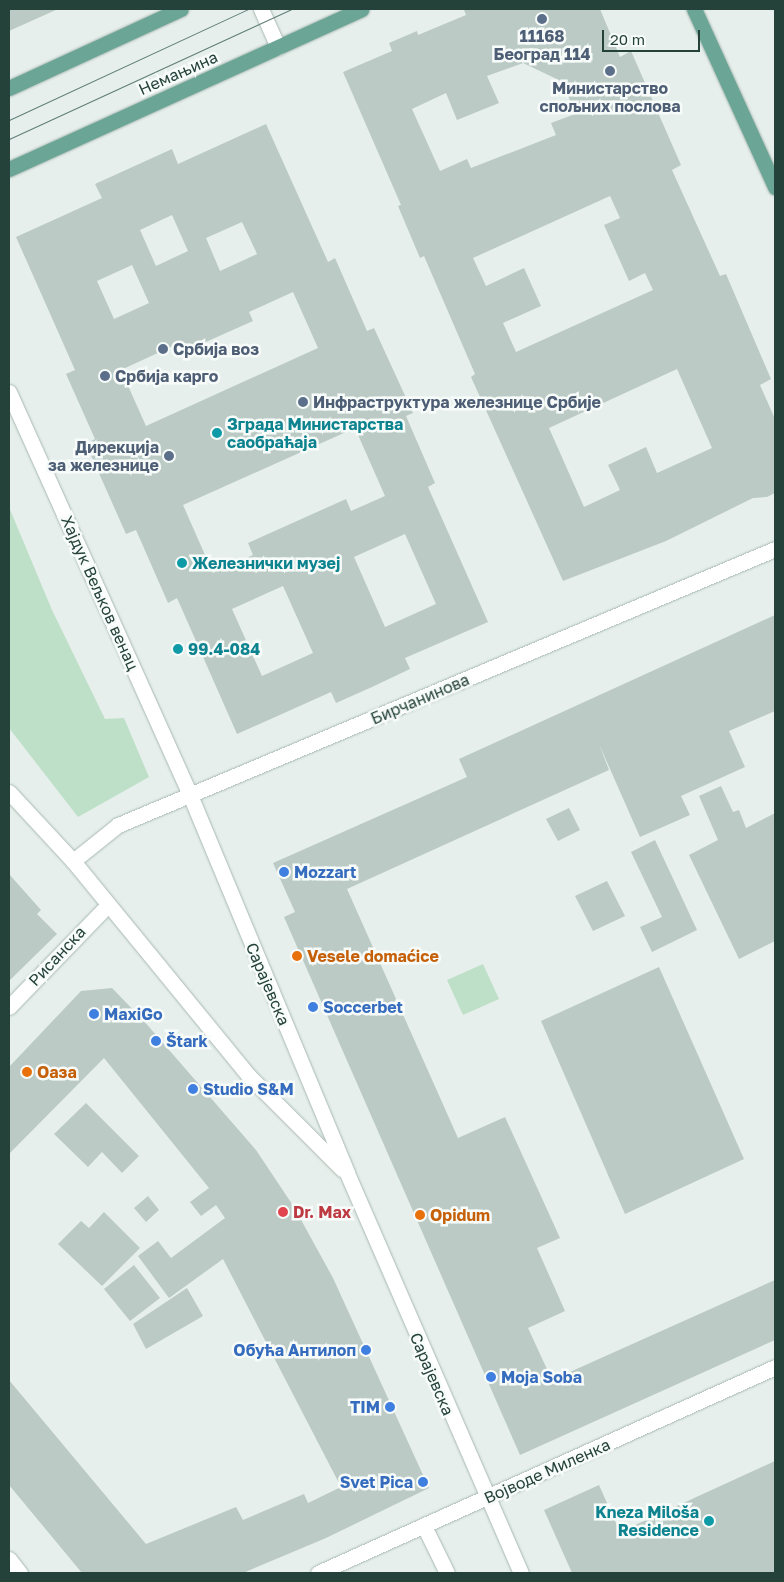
<!DOCTYPE html>
<meta charset="utf-8">
<style>
body{margin:0}
#map{position:relative;width:784px;height:1582px;overflow:hidden;background:#e6efeb;font-family:"Golos Text",sans-serif}
div>[style]{position:absolute}
[style*='--x']{left:calc(var(--x)*1px);top:calc(var(--y)*1px);width:calc(var(--w)*1px);rotate:calc(var(--a)*1deg)}
.green>*{inset:0;background:#bfe0c8}
.building>*{inset:0;background:#bbcac4}
.roads{filter:drop-shadow(0 0 1px #a8b8b2) drop-shadow(0 0 1px #a8b8b2)}
.minor>*{height:15px;margin:-7.5px;padding:0 7.5px;transform-origin:7.5px;border-radius:7.5px;background:#fff}
.major>*{height:15px;margin:-7.5px;padding:0 7.5px;transform-origin:7.5px;border-radius:7.5px;background:#6aa596}
.tram>*{height:1px;margin:-0.5px;padding:0 0.5px;transform-origin:0.5px;border-radius:0.5px;background:#5f7d75}
.dots>*{width:14px;height:14px;translate:-50% -50%;box-sizing:border-box;border:2px solid #f7fbf9;border-radius:50%}
span{translate:-50% -50%;white-space:nowrap;text-align:center;line-height:1.15;-webkit-text-stroke:5px #f7fbf9;paint-order:stroke}
.service-label{font-size:16px;color:#4e5e75;font-weight:700}
.left{translate:0 -50%;text-align:left}
.right{translate:-100% -50%;text-align:right}
.street-label{font-size:16px;color:#24423a}
.culture-label{font-size:16px;color:#0d838f;font-weight:700}
.shop-label{font-size:16px;color:#366cbe;font-weight:700}
.food-label{font-size:16px;color:#c56008;font-weight:700}
.health-label{font-size:16px;color:#be3a42;font-weight:700}
.frame{position:absolute;inset:0;border:10px solid #24423a;pointer-events:none}
.scale{position:absolute;left:602px;top:30px;width:98px;height:22px;box-sizing:border-box;border:2px solid #24423a;border-top:0;padding-left:6px;font-size:15px;line-height:18px;white-space:nowrap;color:#24423a;-webkit-text-stroke:4px #f7fbf9;paint-order:stroke}
</style>
<div id="map">
<div class="green">
<div style="clip-path:polygon(9px 507px,52px 610px,105px 719px,124px 718px,149px 777px,78px 817px,9px 728px)"></div>
<div style="clip-path:polygon(483px 964px,499px 999px,463px 1015px,447px 980px)"></div>
</div>
<div class="building">
<div style="clip-path:polygon(9px 9px,58px 9px,9px 31px)"></div>
<div style="clip-path:polygon(evenodd,466px 9px,600px 9px,620px 57px,631px 51px,681px 165px,672px 170px,720px 276px,726px 274px,771px 379px,760px 385px,775px 419px,775px 493px,767px 497px,753px 498px,666px 541px,563px 581px,471px 377px,475px 374px,424px 256px,420px 258px,398px 206px,401px 205px,343px 72px,392px 51px,389px 43px,417px 31px,418px 35px,466px 15px,464px 10px,466px 9px,523px 63px,563px 82px,575px 114px,551px 123px,556px 135px,471px 168px,467px 159px,440px 171px,412px 109px,446px 93px,457px 120px,499px 103px,487px 76px,523px 63px,466px 9px,610px 196px,620px 218px,604px 225px,629px 281px,645px 273px,653px 290px,516px 352px,503px 323px,541px 306px,524px 268px,486px 286px,473px 258px,610px 196px,466px 9px,677px 369px,712px 448px,657px 473px,646px 447px,608px 465px,620px 490px,584px 507px,549px 428px,677px 369px)"></div>
<div style="clip-path:polygon(evenodd,266px 124px,328px 262px,335px 258px,367px 331px,374px 328px,413px 413px,406px 416px,435px 483px,428px 487px,488px 622px,405px 658px,410px 669px,372px 687px,336px 703px,331px 692px,237px 734px,177px 598px,168px 603px,136px 530px,126px 534px,86px 444px,95px 439px,66px 374px,75px 370px,16px 237px,102px 198px,95px 184px,172px 149px,178px 164px,266px 124px,172px 215px,188px 251px,156px 266px,140px 230px,172px 215px,266px 124px,242px 222px,257px 254px,220px 271px,206px 238px,242px 222px,266px 124px,132px 265px,149px 303px,114px 319px,97px 281px,132px 265px,266px 124px,293px 292px,318px 348px,146px 426px,121px 370px,177px 344px,181px 353px,253px 321px,249px 312px,293px 292px,266px 124px,355px 428px,385px 496px,351px 511px,346px 499px,248px 543px,253px 555px,213px 573px,183px 505px,355px 428px,266px 124px,405px 534px,436px 604px,385px 627px,354px 557px,405px 534px,266px 124px,283px 586px,313px 653px,262px 676px,232px 609px,283px 586px)"></div>
<div style="clip-path:polygon(775px 615px,775px 711px,729px 731px,745px 767px,681px 796px,690px 815px,640px 837px,599px 744px,609px 770px,347px 889px,458px 1138px,505px 1117px,560px 1238px,537px 1248px,565px 1311px,528px 1328px,552px 1380px,775px 1280px,775px 1340px,520px 1455px,284px 917px,295px 912px,273px 863px,467px 777px,459px 759px)"></div>
<div style="clip-path:polygon(721px 786px,733px 812px,739px 810px,746px 828px,775px 813px,775px 941px,739px 959px,689px 855px,718px 840px,699px 796px)"></div>
<div style="clip-path:polygon(569px 808px,580px 830px,558px 841px,546px 819px)"></div>
<div style="clip-path:polygon(655px 840px,697px 930px,652px 952px,640px 927px,662px 917px,631px 852px)"></div>
<div style="clip-path:polygon(9px 874px,41px 910px,37px 914px,57px 934px,9px 981px)"></div>
<div style="clip-path:polygon(607px 881px,625px 916px,593px 931px,575px 896px)"></div>
<div style="clip-path:polygon(659px 967px,744px 1159px,625px 1214px,541px 1021px)"></div>
<div style="clip-path:polygon(112px 988px,143px 1020px,256px 1150px,294px 1207px,333px 1278px,429px 1488px,326px 1538px,243px 1573px,82px 1573px,9px 1485px,9px 1380px,146px 1544px,236px 1507px,243px 1520px,304px 1494px,308px 1503px,341px 1487px,223px 1259px,169px 1298px,138px 1256px,158px 1241px,171px 1258px,225px 1218px,216px 1205px,201px 1216px,190px 1202px,209px 1188px,104px 1058px,9px 1154px,9px 1067px,81px 991px)"></div>
<div style="clip-path:polygon(86px 1103px,139px 1156px,122px 1173px,102px 1152px,88px 1167px,54px 1134px)"></div>
<div style="clip-path:polygon(148px 1196px,159px 1210px,146px 1222px,134px 1208px)"></div>
<div style="clip-path:polygon(104px 1212px,140px 1248px,102px 1286px,58px 1244px,81px 1221px,89px 1228px)"></div>
<div style="clip-path:polygon(134px 1265px,160px 1298px,130px 1321px,104px 1289px)"></div>
<div style="clip-path:polygon(187px 1288px,203px 1316px,146px 1349px,133px 1324px)"></div>
<div style="clip-path:polygon(775px 1461px,775px 1573px,572px 1573px,544px 1510px,599px 1485px,620px 1532px)"></div>
</div>
<div class="roads">
<div class="minor">
<div style="--x:261;--y:9;--w:42;--a:65.9"></div>
<div style="--x:9;--y:392;--w:442;--a:65.8"></div>
<div style="--x:190;--y:795;--w:409;--a:67.4"></div>
<div style="--x:347;--y:1173;--w:436;--a:66.5"></div>
<div style="--x:9;--y:792;--w:94;--a:47.2"></div>
<div style="--x:73;--y:861;--w:278;--a:50.7"></div>
<div style="--x:249;--y:1076;--w:132;--a:45"></div>
<div style="--x:73;--y:861;--w:58;--a:-38.7"></div>
<div style="--x:118;--y:825;--w:713;--a:-22.79"></div>
<div style="--x:9;--y:1007;--w:141;--a:-45.9"></div>
<div style="--x:424;--y:1526;--w:52;--a:63.9"></div>
<div style="--x:9;--y:1559;--w:18;--a:52"></div>
<div style="--x:318;--y:1573;--w:501;--a:-24.26"></div>
</div>
<div class="major">
<div style="--x:694;--y:9;--w:196;--a:65.5"></div>
<div style="--x:9;--y:88;--w:189;--a:-24.7"></div>
<div style="--x:9;--y:169;--w:387;--a:-24.4"></div>
</div>
</div>
<div class="tram">
<div style="--x:9;--y:120;--w:264;--a:-24.9"></div>
<div style="--x:9;--y:139;--w:311;--a:-24.7"></div>
</div>
<div class="dots">
<div style="left:542px;top:19px;background:#5c6f8a"></div>
<div style="left:610px;top:71px;background:#5c6f8a"></div>
<div style="left:163px;top:349px;background:#5c6f8a"></div>
<div style="left:105px;top:376px;background:#5c6f8a"></div>
<div style="left:303px;top:402px;background:#5c6f8a"></div>
<div style="left:217px;top:433px;background:#0f9aa8"></div>
<div style="left:169px;top:456px;background:#5c6f8a"></div>
<div style="left:182px;top:563px;background:#0f9aa8"></div>
<div style="left:178px;top:649px;background:#0f9aa8"></div>
<div style="left:284px;top:872px;background:#3f7fe0"></div>
<div style="left:297px;top:956px;background:#e8710a"></div>
<div style="left:313px;top:1007px;background:#3f7fe0"></div>
<div style="left:94px;top:1014px;background:#3f7fe0"></div>
<div style="left:156px;top:1041px;background:#3f7fe0"></div>
<div style="left:27px;top:1072px;background:#e8710a"></div>
<div style="left:193px;top:1089px;background:#3f7fe0"></div>
<div style="left:283px;top:1212px;background:#e0444e"></div>
<div style="left:420px;top:1215px;background:#e8710a"></div>
<div style="left:366px;top:1350px;background:#3f7fe0"></div>
<div style="left:491px;top:1377px;background:#3f7fe0"></div>
<div style="left:390px;top:1407px;background:#3f7fe0"></div>
<div style="left:423px;top:1482px;background:#3f7fe0"></div>
<div style="left:709px;top:1521px;background:#0f9aa8"></div>
</div>
<div class="service-label">
<span style="left:542px;top:45px">11168<br>Београд 114</span>
<span style="left:610px;top:97px">Министарство<br>спољних послова</span>
<span class="left" style="left:173px;top:349px">Србија воз</span>
<span class="left" style="left:115px;top:376px">Србија карго</span>
<span class="left" style="left:313px;top:402px">Инфраструктура железнице Србије</span>
<span class="right" style="left:159px;top:456px">Дирекција<br>за железнице</span>
</div>
<div class="street-label">
<span style="left:178px;top:73px;rotate:-24deg">Немањина</span>
<span style="left:100px;top:593px;rotate:66deg">Хајдук Вељков венац</span>
<span style="left:420px;top:699px;rotate:-23deg">Бирчанинова</span>
<span style="left:57px;top:956px;rotate:-47deg">Рисанска</span>
<span style="left:268px;top:984px;rotate:67deg">Сарајевска</span>
<span style="left:432px;top:1374px;rotate:67deg">Сарајевска</span>
<span style="left:547px;top:1471px;rotate:-24deg">Војводе Миленка</span>
</div>
<div class="culture-label">
<span class="left" style="left:227px;top:433px">Зграда Министарства<br>саобраћаја</span>
<span class="left" style="left:192px;top:563px">Железнички музеј</span>
<span class="left" style="left:188px;top:649px">99.4-084</span>
<span class="right" style="left:699px;top:1521px">Kneza Miloša<br>Residence</span>
</div>
<div class="shop-label">
<span class="left" style="left:294px;top:872px">Mozzart</span>
<span class="left" style="left:323px;top:1007px">Soccerbet</span>
<span class="left" style="left:104px;top:1014px">MaxiGo</span>
<span class="left" style="left:166px;top:1041px">Štark</span>
<span class="left" style="left:203px;top:1089px">Studio S&amp;M</span>
<span class="right" style="left:356px;top:1350px">Обућа Антилоп</span>
<span class="left" style="left:501px;top:1377px">Moja Soba</span>
<span class="right" style="left:380px;top:1407px">TIM</span>
<span class="right" style="left:413px;top:1482px">Svet Pica</span>
</div>
<div class="food-label">
<span class="left" style="left:307px;top:956px">Vesele domaćice</span>
<span class="left" style="left:37px;top:1072px">Оаза</span>
<span class="left" style="left:430px;top:1215px">Opidum</span>
</div>
<div class="health-label">
<span class="left" style="left:293px;top:1212px">Dr. Max</span>
</div>
<div class="frame"></div>
<div class="scale">20 m</div>
</div>
